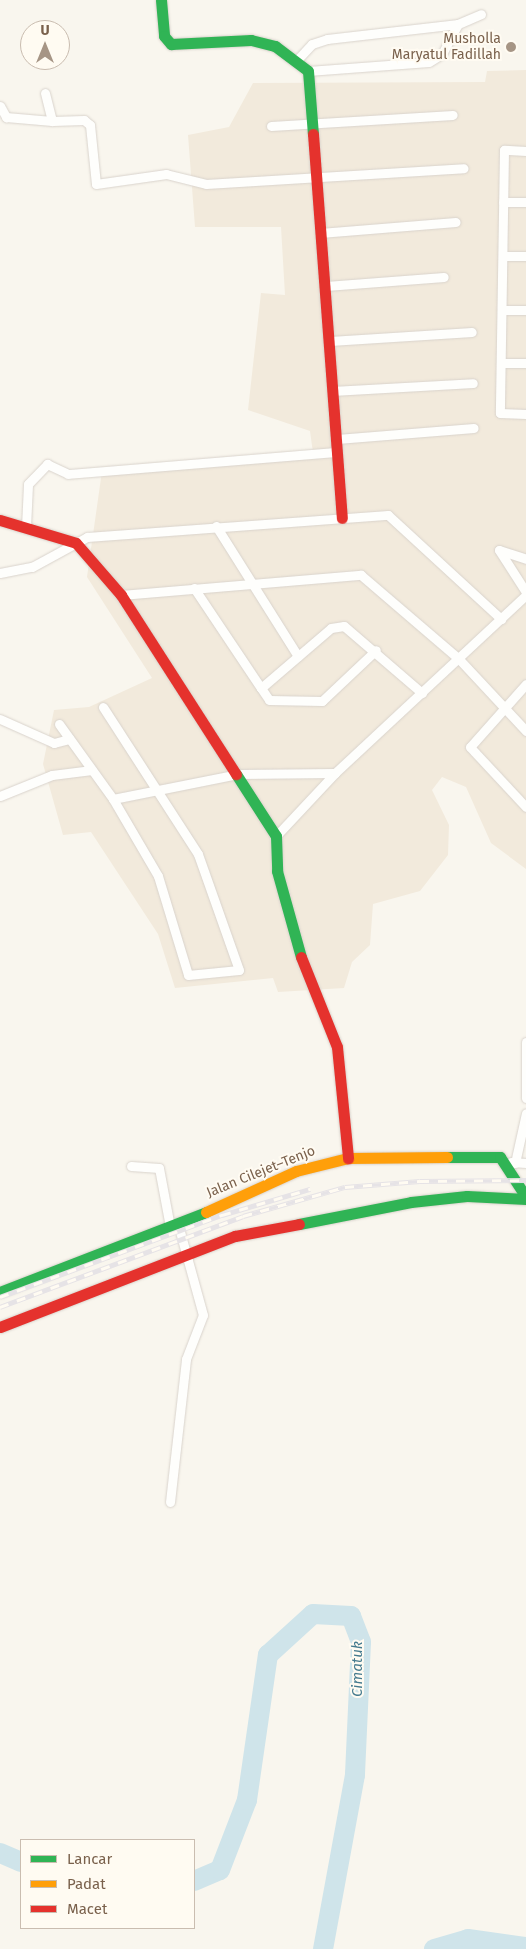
<!DOCTYPE html>
<meta charset="utf-8">
<style>
body{margin:0}
#map{position:relative;width:526px;height:1949px;overflow:hidden;background:#f9f6ee;font-family:"Fira Sans",sans-serif}
div>[style]{position:absolute}
[style*='--x']{left:calc(var(--x)*1px);top:calc(var(--y)*1px);width:calc(var(--w)*1px);rotate:calc(var(--a)*1deg)}
.residential>*{inset:0;background:#f2eadc}
.river>*{height:20px;margin:-10px;padding:0 10px;transform-origin:10px;border-radius:10px;background:#cfe4ea}
.roads{filter:drop-shadow(0 0 1px #d9d3cc) drop-shadow(0 0 1px #d9d3cc)}
.street>*{height:9px;margin:-4.5px;padding:0 4.5px;transform-origin:4.5px;border-radius:4.5px;background:#fefefc}
.fast>*{height:11px;margin:-5.5px;padding:0 5.5px;transform-origin:5.5px;border-radius:5.5px;background:#30b455}
.slow>*{height:11px;margin:-5.5px;padding:0 5.5px;transform-origin:5.5px;border-radius:5.5px;background:#ff9f0a}
.jam>*{height:11px;margin:-5.5px;padding:0 5.5px;transform-origin:5.5px;border-radius:5.5px;background:#e5322d}
.rail>*{height:5px;margin-top:-2.5px;transform-origin:0;background:repeating-linear-gradient(90deg,#fffbf2 0 9px,#e6e3e6 0 18px);box-sizing:border-box;border-block:1px solid #e6e3e6}
.dots>*{width:14px;height:14px;translate:-50% -50%;box-sizing:border-box;border:2px solid #fffbf2;border-radius:50%}
span{translate:-50% -50%;white-space:nowrap;text-align:center;line-height:1.15;-webkit-text-stroke:4px #fffbf2;paint-order:stroke}
.poi-label{font-size:14px;color:#7a614c}
.right{translate:-100% -50%;text-align:right}
.street-label{font-size:14px;color:#7a614c}
.water-label{font-size:15px;color:#447a8e;font-style:italic}
.legend{position:absolute;left:20px;top:1839px;width:175px;height:90px;box-sizing:border-box;background:#fffbf2;border:1px solid #cabdb0;margin:0;padding:6px 9px;list-style:none;font-size:15px;color:#7a614c}
.legend li{display:flex;align-items:center;gap:10px;height:25px}
.legend b{width:25px;border:1px solid #cabdb0}
.north{position:absolute;left:20px;top:20px;width:50px;height:50px;box-sizing:border-box;background:#fffbf2;border:1px solid #cabdb0;border-radius:50%;rotate:0deg;font-size:14px;font-weight:700;line-height:20px;text-align:center;color:#7a614c}
.north::after{content:'';display:block;margin:auto;width:18px;height:22px;background:#a69585;clip-path:polygon(50% 0,100% 100%,50% 72%,0 100%)}
</style>
<div id="map">
<div class="residential">
<div style="clip-path:polygon(526px 70px,526px 869px,491px 843px,466px 787px,442px 777px,432px 790px,449px 825px,448px 855px,420px 891px,373px 904px,370px 945px,352px 962px,344px 988px,278px 992px,273px 978px,175px 988px,158px 934px,91px 832px,63px 835px,43px 764px,54px 710px,89px 707px,152px 678px,87px 577px,102px 471px,313px 453px,310px 431px,248px 410px,261px 293px,285px 295px,281px 227px,195px 227px,188px 135px,229px 127px,253px 83px,485px 82px,487px 71px)"></div>
</div>
<div class="river">
<div style="--x:0;--y:1853;--w:23;--a:23"></div>
<div style="--x:194;--y:1881;--w:28;--a:-23"></div>
<div style="--x:220;--y:1870;--w:75;--a:-68.9"></div>
<div style="--x:247;--y:1800;--w:147;--a:-81.8"></div>
<div style="--x:268;--y:1655;--w:61;--a:-42.3"></div>
<div style="--x:313;--y:1614;--w:38;--a:3"></div>
<div style="--x:351;--y:1616;--w:28;--a:69"></div>
<div style="--x:361;--y:1642;--w:133;--a:92.6"></div>
<div style="--x:355;--y:1775;--w:177;--a:100.4"></div>
<div style="--x:434;--y:1949;--w:35;--a:-16"></div>
<div style="--x:468;--y:1939;--w:59;--a:7.9"></div>
</div>
<div class="roads">
<div class="street">
<div style="--x:297;--y:60;--w:22;--a:-47"></div>
<div style="--x:312;--y:44;--w:16;--a:-18"></div>
<div style="--x:327;--y:39;--w:132;--a:-6.5"></div>
<div style="--x:308;--y:71;--w:121;--a:-4.3"></div>
<div style="--x:429;--y:62;--w:15;--a:-32"></div>
<div style="--x:442;--y:54;--w:34;--a:-62"></div>
<div style="--x:458;--y:24;--w:25;--a:-23"></div>
<div style="--x:45;--y:93;--w:29;--a:76"></div>
<div style="--x:52;--y:121;--w:32;--a:-2"></div>
<div style="--x:84;--y:120;--w:8;--a:40"></div>
<div style="--x:90;--y:125;--w:59;--a:84.2"></div>
<div style="--x:96;--y:184;--w:71;--a:-8.1"></div>
<div style="--x:166;--y:174;--w:41;--a:14"></div>
<div style="--x:206;--y:184;--w:258;--a:-3.5"></div>
<div style="--x:0;--y:106;--w:13;--a:61"></div>
<div style="--x:6;--y:117;--w:46;--a:5"></div>
<div style="--x:271;--y:126;--w:182;--a:-3.5"></div>
<div style="--x:526;--y:151;--w:22;--a:-177"></div>
<div style="--x:504;--y:150;--w:263;--a:90.9"></div>
<div style="--x:500;--y:413;--w:26;--a:2"></div>
<div style="--x:503;--y:202;--w:23;--a:0"></div>
<div style="--x:320;--y:233;--w:136;--a:-4.6"></div>
<div style="--x:503;--y:256;--w:23;--a:0"></div>
<div style="--x:326;--y:286;--w:118;--a:-4.4"></div>
<div style="--x:503;--y:310;--w:23;--a:0"></div>
<div style="--x:330;--y:341;--w:142;--a:-3.6"></div>
<div style="--x:501;--y:363;--w:25;--a:0"></div>
<div style="--x:332;--y:391;--w:141;--a:-3.2"></div>
<div style="--x:337;--y:439;--w:137;--a:-4.6"></div>
<div style="--x:216;--y:526;--w:154;--a:57.8"></div>
<div style="--x:26;--y:527;--w:43;--a:-87.3"></div>
<div style="--x:28;--y:484;--w:28;--a:-46"></div>
<div style="--x:47;--y:464;--w:23;--a:25"></div>
<div style="--x:68;--y:474;--w:270;--a:-4.7"></div>
<div style="--x:499;--y:550;--w:50;--a:57.3"></div>
<div style="--x:499;--y:550;--w:28;--a:18"></div>
<div style="--x:0;--y:573;--w:33;--a:-11"></div>
<div style="--x:32;--y:567;--w:63;--a:-28.6"></div>
<div style="--x:87;--y:537;--w:302;--a:-4.2"></div>
<div style="--x:388;--y:515;--w:154;--a:42.6"></div>
<div style="--x:194;--y:588;--w:120;--a:56.2"></div>
<div style="--x:261;--y:688;--w:92;--a:-40.6"></div>
<div style="--x:331;--y:628;--w:13;--a:-9"></div>
<div style="--x:344;--y:626;--w:103;--a:40.7"></div>
<div style="--x:121;--y:595;--w:241;--a:-4.8"></div>
<div style="--x:361;--y:575;--w:128;--a:40.6"></div>
<div style="--x:458;--y:658;--w:100;--a:47"></div>
<div style="--x:526;--y:684;--w:84;--a:131.6"></div>
<div style="--x:470;--y:747;--w:82;--a:47"></div>
<div style="--x:261;--y:688;--w:14;--a:56"></div>
<div style="--x:269;--y:700;--w:53;--a:1.1"></div>
<div style="--x:322;--y:701;--w:74;--a:-43.4"></div>
<div style="--x:0;--y:719;--w:59;--a:24"></div>
<div style="--x:54;--y:743;--w:16;--a:-15"></div>
<div style="--x:59;--y:724;--w:92;--a:54.2"></div>
<div style="--x:113;--y:799;--w:89;--a:59.7"></div>
<div style="--x:158;--y:876;--w:103;--a:73.1"></div>
<div style="--x:188;--y:975;--w:51;--a:-5.6"></div>
<div style="--x:239;--y:970;--w:123;--a:-109.5"></div>
<div style="--x:198;--y:854;--w:175;--a:-122.9"></div>
<div style="--x:0;--y:796;--w:56;--a:-22"></div>
<div style="--x:52;--y:775;--w:40;--a:-7.1"></div>
<div style="--x:113;--y:799;--w:127;--a:-11.3"></div>
<div style="--x:238;--y:774;--w:97;--a:-0.6"></div>
<div style="--x:276;--y:836;--w:86;--a:-46.9"></div>
<div style="--x:335;--y:773;--w:261;--a:-43"></div>
<div style="--x:526;--y:1042;--w:56;--a:90"></div>
<div style="--x:511;--y:1162;--w:15;--a:4"></div>
<div style="--x:515;--y:1163;--w:51;--a:-77.6"></div>
<div style="--x:131;--y:1166;--w:28;--a:4"></div>
<div style="--x:159;--y:1168;--w:60;--a:79.4"></div>
<div style="--x:170;--y:1502;--w:144;--a:-83.6"></div>
<div style="--x:186;--y:1359;--w:47;--a:-68.9"></div>
<div style="--x:203;--y:1315;--w:94;--a:-105.4"></div>
</div>
<div class="fast">
<div style="--x:161;--y:0;--w:36;--a:85"></div>
<div style="--x:164;--y:36;--w:11;--a:49"></div>
<div style="--x:171;--y:44;--w:80;--a:-2.9"></div>
<div style="--x:251;--y:40;--w:25;--a:14"></div>
<div style="--x:275;--y:46;--w:41;--a:37.1"></div>
<div style="--x:308;--y:71;--w:63;--a:85.5"></div>
<div style="--x:236;--y:774;--w:74;--a:57.2"></div>
<div style="--x:276;--y:836;--w:35;--a:88"></div>
<div style="--x:277;--y:871;--w:89;--a:74.4"></div>
<div style="--x:447;--y:1157;--w:53;--a:0"></div>
<div style="--x:500;--y:1157;--w:48;--a:57"></div>
<div style="--x:299;--y:1224;--w:114;--a:-11.1"></div>
<div style="--x:411;--y:1202;--w:56;--a:-6.1"></div>
<div style="--x:467;--y:1196;--w:59;--a:2.9"></div>
<div style="--x:0;--y:1292;--w:221;--a:-21.2"></div>
</div>
<div class="slow">
<div style="--x:206;--y:1212;--w:99;--a:-24.5"></div>
<div style="--x:296;--y:1171;--w:54;--a:-14"></div>
<div style="--x:348;--y:1158;--w:99;--a:-0.6"></div>
</div>
<div class="jam">
<div style="--x:313;--y:134;--w:385;--a:85.7"></div>
<div style="--x:0;--y:520;--w:79;--a:16.8"></div>
<div style="--x:76;--y:543;--w:69;--a:49.1"></div>
<div style="--x:121;--y:595;--w:213;--a:57.3"></div>
<div style="--x:301;--y:957;--w:97;--a:68.2"></div>
<div style="--x:337;--y:1047;--w:112;--a:84.3"></div>
<div style="--x:0;--y:1327;--w:252;--a:-21.2"></div>
<div style="--x:235;--y:1236;--w:65;--a:-10.6"></div>
</div>
</div>
<div class="rail">
<div style="--x:0;--y:1297;--w:237;--a:-20.3"></div>
<div style="--x:222;--y:1215;--w:92;--a:-16.5"></div>
<div style="--x:0;--y:1307;--w:259;--a:-20.5"></div>
<div style="--x:243;--y:1216;--w:106;--a:-15.9"></div>
<div style="--x:345;--y:1187;--w:75;--a:-4.6"></div>
<div style="--x:420;--y:1181;--w:106;--a:-0.5"></div>
</div>
<div class="dots">
<div style="left:511px;top:47px;background:#a69585"></div>
</div>
<div class="poi-label">
<span class="right" style="left:501px;top:47px">Musholla<br>Maryatul Fadillah</span>
</div>
<div class="street-label">
<span style="left:261px;top:1172px;rotate:-22deg">Jalan Cilejet–Tenjo</span>
</div>
<div class="water-label">
<span style="left:358px;top:1669px;rotate:-90deg">Cimatuk</span>
</div>
<ul class="legend">
<li><b style="height:6px;background:#30b455"></b>Lancar</li>
<li><b style="height:6px;background:#ff9f0a"></b>Padat</li>
<li><b style="height:6px;background:#e5322d"></b>Macet</li>
</ul>
<div class="north">U</div>
</div>
